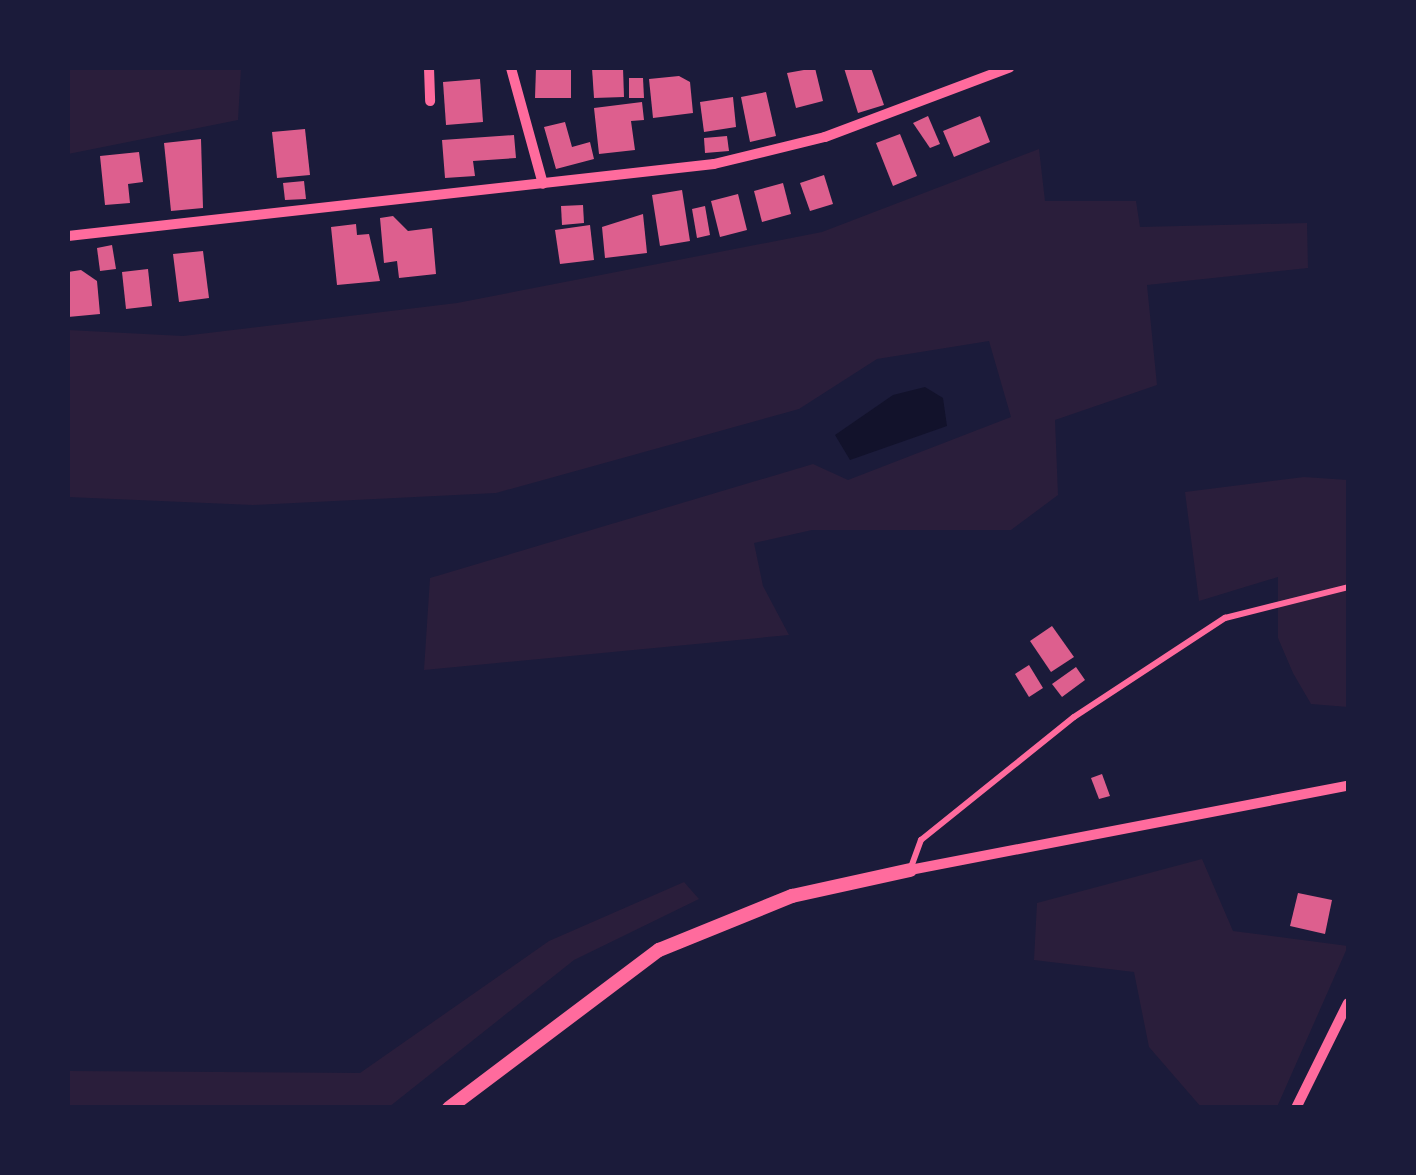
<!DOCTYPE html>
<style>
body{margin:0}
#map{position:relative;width:1416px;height:1175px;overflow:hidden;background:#1b1b3a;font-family:"Zilla Slab",serif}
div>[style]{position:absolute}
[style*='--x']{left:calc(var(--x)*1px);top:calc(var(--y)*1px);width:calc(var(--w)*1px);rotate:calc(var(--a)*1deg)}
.green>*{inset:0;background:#2a1e3b}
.water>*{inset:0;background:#12122b}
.building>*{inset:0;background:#dd5f8e}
.service>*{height:6px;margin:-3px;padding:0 3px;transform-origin:3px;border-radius:3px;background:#ff6b9d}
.minor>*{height:10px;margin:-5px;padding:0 5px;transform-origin:5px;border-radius:5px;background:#ff6b9d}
.tertiary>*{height:14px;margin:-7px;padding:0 7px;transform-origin:7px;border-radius:7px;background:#ff6b9d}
span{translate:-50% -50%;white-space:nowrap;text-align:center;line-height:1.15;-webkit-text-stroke:8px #1b1b3a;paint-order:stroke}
.frame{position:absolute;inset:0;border:70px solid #1b1b3a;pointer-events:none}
</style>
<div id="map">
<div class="green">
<div style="clip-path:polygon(68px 68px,241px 68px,238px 120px,68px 154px)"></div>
<div style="clip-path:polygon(1039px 149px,1045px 201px,1136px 201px,1140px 227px,1307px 223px,1308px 268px,1147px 285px,1157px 385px,1055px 420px,1058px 495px,1011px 530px,812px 530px,754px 543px,763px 586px,789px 635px,424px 670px,430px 578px,813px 464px,848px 480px,1011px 417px,989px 341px,877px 359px,799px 409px,496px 493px,253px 505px,68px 497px,68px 330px,183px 336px,457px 303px,822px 232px)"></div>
<div style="clip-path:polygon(1304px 477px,1348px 480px,1348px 707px,1311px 704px,1293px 673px,1278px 638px,1278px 577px,1199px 601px,1185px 492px)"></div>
<div style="clip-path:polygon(1202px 859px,1233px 931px,1348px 946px,1277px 1107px,1201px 1107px,1149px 1047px,1134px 972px,1034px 960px,1037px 903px)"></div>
<div style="clip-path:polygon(684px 882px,699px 899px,574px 960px,389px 1107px,68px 1107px,68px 1071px,360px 1073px,549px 941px)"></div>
</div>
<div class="water">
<div style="clip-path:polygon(925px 387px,943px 398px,947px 426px,850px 460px,835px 435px,893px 395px)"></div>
</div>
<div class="building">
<div style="clip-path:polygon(536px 68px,571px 68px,571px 98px,535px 98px)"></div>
<div style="clip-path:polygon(592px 68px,623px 68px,624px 97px,594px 98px)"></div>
<div style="clip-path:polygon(815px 68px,823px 101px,796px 108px,787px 73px)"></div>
<div style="clip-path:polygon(844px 68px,871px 68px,884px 105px,858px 113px)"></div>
<div style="clip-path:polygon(679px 76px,690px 82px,693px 113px,653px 118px,649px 79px)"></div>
<div style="clip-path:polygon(629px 78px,643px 78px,644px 98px,629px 98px)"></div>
<div style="clip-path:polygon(480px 79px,483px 122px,446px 125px,443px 82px)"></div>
<div style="clip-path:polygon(766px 92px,776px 136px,750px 142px,741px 97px)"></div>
<div style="clip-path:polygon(733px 97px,736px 127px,704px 132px,700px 102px)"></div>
<div style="clip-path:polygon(642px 102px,644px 120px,631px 121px,635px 150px,599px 154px,594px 108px)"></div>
<div style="clip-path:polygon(928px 116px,940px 144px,930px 148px,913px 123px)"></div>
<div style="clip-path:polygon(980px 116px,990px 142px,954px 157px,943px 131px)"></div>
<div style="clip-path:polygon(565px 122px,572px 147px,590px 142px,594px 159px,556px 169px,544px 127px)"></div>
<div style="clip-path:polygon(305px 129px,310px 175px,277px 178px,272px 132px)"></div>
<div style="clip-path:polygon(900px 134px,917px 176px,893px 186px,876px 143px)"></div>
<div style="clip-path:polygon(514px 135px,516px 158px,473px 161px,475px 176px,445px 178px,442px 140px)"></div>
<div style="clip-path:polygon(727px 136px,729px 151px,705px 153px,704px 138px)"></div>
<div style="clip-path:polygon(201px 139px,203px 208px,171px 211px,164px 143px)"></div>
<div style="clip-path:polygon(139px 152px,143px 182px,128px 184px,130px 203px,105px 205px,100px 156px)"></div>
<div style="clip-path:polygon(824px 175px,833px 204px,810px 211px,800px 183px)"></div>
<div style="clip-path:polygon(304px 181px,306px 199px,285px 200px,283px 183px)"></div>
<div style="clip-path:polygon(783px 183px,791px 214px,762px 222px,754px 191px)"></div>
<div style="clip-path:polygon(682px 190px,690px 241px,660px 246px,652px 195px)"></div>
<div style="clip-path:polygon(738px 194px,747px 230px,720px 237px,711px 201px)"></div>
<div style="clip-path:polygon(583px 205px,584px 223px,562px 225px,561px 206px)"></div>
<div style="clip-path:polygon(705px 206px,710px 235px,697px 238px,692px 209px)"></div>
<div style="clip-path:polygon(643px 214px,647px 253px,605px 258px,602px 227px)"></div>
<div style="clip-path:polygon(393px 216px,408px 231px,432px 228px,436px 274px,399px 278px,397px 261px,384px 263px,380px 218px)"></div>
<div style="clip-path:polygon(356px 224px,357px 235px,369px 234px,380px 281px,337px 285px,331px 227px)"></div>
<div style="clip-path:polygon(590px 225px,594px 260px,560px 264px,555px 230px)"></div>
<div style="clip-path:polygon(112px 245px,116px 269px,100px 271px,97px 248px)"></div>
<div style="clip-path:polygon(203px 251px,209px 298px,179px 302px,173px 254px)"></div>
<div style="clip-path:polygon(148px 269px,152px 306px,126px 309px,122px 272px)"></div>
<div style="clip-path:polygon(81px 270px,97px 281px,100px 314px,68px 317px,68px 272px)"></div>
<div style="clip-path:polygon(1052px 626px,1074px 657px,1051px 672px,1030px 641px)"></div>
<div style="clip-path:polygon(1029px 665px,1043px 688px,1029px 697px,1015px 674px)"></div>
<div style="clip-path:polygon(1076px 667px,1085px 680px,1062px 697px,1052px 684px)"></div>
<div style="clip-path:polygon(1102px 774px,1110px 796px,1099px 799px,1091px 778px)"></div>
<div style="clip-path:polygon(1298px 893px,1332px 900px,1325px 934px,1290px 926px)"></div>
</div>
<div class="service">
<div style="--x:910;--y:870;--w:32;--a:-70"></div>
<div style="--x:921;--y:840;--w:196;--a:-38.8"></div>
<div style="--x:1074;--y:717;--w:181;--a:-33.3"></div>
<div style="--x:1225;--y:618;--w:127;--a:-14.1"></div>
</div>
<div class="minor">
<div style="--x:429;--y:68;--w:33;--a:88"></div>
<div style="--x:511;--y:68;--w:120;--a:74.6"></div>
<div style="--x:68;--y:236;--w:650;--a:-6.36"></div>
<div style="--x:714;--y:164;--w:114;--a:-13.7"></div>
<div style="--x:825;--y:137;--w:197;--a:-20.6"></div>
<div style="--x:910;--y:870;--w:446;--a:-10.9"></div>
<div style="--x:1296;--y:1108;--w:117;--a:-63.7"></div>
</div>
<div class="tertiary">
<div style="--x:449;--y:1108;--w:263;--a:-37"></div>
<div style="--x:659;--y:950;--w:144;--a:-22.1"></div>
<div style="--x:792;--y:896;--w:121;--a:-12.4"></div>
</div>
<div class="frame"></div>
</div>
